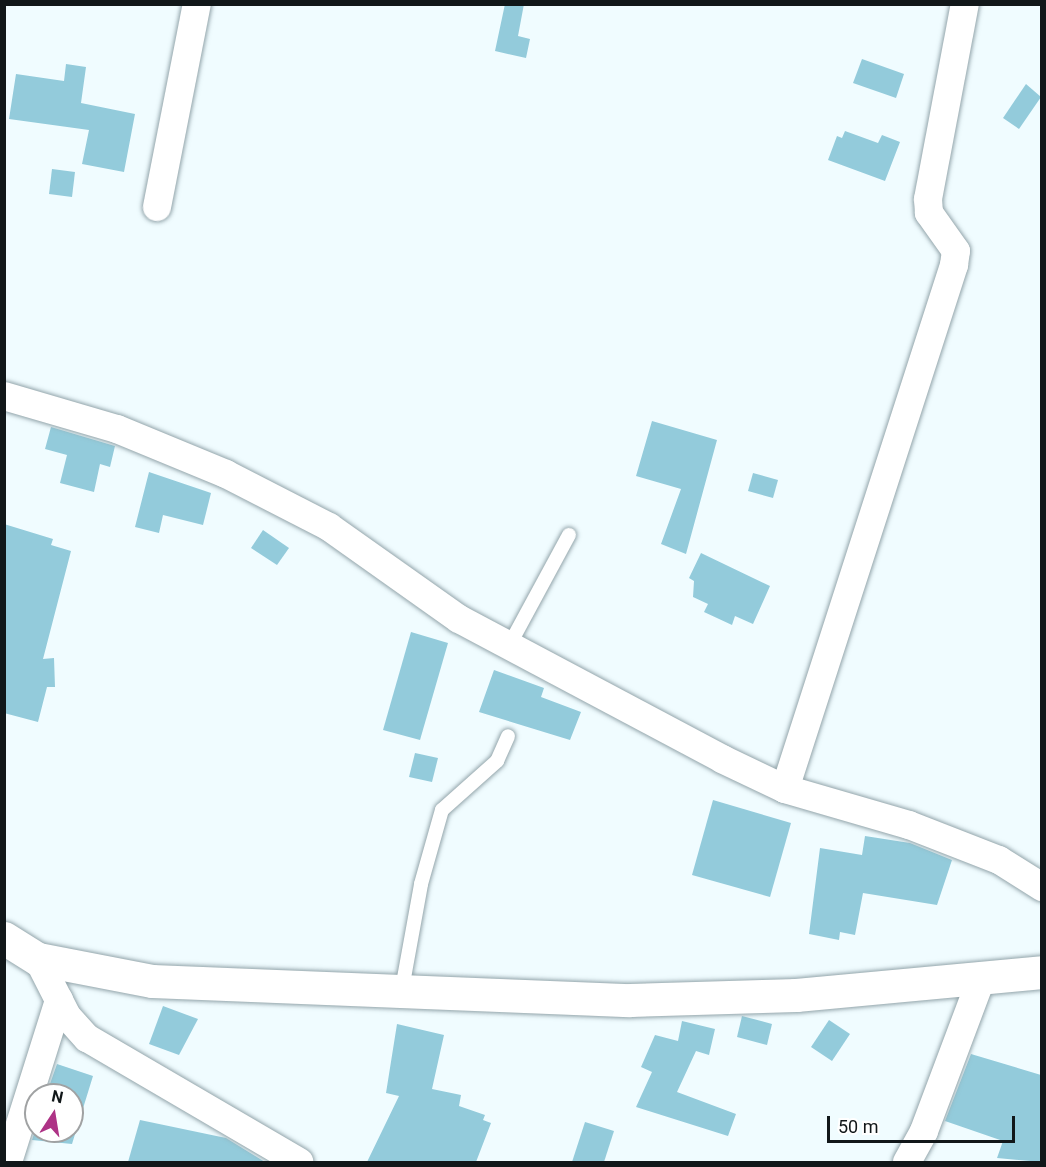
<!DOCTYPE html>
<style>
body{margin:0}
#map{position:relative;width:1046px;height:1167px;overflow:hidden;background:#f0fcff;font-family:Roboto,sans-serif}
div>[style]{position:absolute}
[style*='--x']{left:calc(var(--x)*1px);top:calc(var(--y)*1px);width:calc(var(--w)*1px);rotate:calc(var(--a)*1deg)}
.building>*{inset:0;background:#93cbdb}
.roads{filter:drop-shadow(0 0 2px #93a5ab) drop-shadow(0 0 2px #93a5ab)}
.service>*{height:14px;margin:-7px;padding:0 7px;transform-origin:7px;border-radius:7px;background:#fff}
.minor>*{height:28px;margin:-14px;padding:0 14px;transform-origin:14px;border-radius:14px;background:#fff}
.tertiary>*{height:33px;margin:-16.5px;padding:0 16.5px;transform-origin:16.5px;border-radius:16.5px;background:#fff}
span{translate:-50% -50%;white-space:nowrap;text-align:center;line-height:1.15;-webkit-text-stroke:4.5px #fff;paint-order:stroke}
.frame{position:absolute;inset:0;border:6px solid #111719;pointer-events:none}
.north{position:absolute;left:24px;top:1083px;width:60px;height:60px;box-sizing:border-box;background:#fff;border:2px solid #a0a2a3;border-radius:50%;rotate:12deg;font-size:16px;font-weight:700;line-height:24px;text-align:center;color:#111719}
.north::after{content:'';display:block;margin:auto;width:21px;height:27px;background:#ae3386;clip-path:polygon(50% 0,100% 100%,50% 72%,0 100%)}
.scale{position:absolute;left:827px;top:1116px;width:188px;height:27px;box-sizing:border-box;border:3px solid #111719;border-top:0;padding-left:8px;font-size:18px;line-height:21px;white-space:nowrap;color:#111719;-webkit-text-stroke:4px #fff;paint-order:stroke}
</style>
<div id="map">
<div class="building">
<div style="clip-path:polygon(505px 4px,524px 4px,518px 36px,530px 39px,526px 58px,495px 51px)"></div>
<div style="clip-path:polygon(862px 59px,904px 74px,896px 98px,853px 83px)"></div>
<div style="clip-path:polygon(66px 64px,86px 67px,81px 103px,135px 114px,124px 172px,82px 164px,89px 130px,9px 119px,16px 74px,64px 81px)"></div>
<div style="clip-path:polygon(1026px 84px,1041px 97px,1019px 129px,1003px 118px)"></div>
<div style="clip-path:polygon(845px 131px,878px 143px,882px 135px,900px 142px,885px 181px,828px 160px,837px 136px,842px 138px)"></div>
<div style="clip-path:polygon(52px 169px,75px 172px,72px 197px,49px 194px)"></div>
<div style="clip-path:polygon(652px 421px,717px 440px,686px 554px,661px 544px,681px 489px,636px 476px)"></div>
<div style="clip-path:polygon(51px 427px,115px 446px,110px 467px,100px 464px,94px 492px,60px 483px,67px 455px,45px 449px)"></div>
<div style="clip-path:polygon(149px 472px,211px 493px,203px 525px,163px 515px,159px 533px,135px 527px)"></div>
<div style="clip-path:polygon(753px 473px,778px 480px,773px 498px,748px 491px)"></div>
<div style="clip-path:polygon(4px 524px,53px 539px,51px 545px,71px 551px,43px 659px,54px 658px,55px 687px,47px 687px,38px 722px,4px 713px)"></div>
<div style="clip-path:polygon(263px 530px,289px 548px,277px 565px,251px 548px)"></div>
<div style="clip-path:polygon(701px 553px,770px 586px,753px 624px,735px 616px,732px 625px,704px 612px,708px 604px,693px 597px,694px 581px,689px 578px)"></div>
<div style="clip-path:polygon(411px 632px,448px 643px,420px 740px,383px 730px)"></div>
<div style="clip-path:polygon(494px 670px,544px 688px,541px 697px,581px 712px,570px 740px,479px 712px)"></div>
<div style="clip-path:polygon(415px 753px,438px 758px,432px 782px,409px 777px)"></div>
<div style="clip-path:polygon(713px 800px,791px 823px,770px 897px,692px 875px)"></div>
<div style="clip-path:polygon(865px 836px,910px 843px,952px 860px,937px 905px,863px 893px,855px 935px,840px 932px,839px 940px,809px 934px,820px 848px,862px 855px)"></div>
<div style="clip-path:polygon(163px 1006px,198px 1019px,179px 1055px,149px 1044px)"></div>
<div style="clip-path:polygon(742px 1016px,772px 1024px,767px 1045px,737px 1037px)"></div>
<div style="clip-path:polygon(829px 1020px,850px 1034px,832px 1061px,811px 1047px)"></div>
<div style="clip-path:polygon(682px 1021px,715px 1029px,709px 1055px,696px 1051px,677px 1092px,736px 1114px,728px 1136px,636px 1107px,652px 1072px,641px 1067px,655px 1035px,678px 1041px)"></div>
<div style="clip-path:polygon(397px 1024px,444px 1035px,432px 1089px,461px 1095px,459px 1106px,485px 1115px,483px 1120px,491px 1123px,476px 1162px,367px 1162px,399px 1096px,386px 1093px)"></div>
<div style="clip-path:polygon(971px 1054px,1041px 1075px,1041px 1162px,997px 1158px,1003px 1141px,945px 1121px)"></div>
<div style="clip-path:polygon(57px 1064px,93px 1076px,72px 1144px,32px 1140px,36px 1128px,72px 1131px,72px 1095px,46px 1095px)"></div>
<div style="clip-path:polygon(140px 1120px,226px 1138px,265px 1162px,128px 1162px)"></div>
<div style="clip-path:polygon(585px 1122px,614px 1131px,604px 1162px,572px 1162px)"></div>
</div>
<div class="roads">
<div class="service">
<div style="--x:510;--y:644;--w:124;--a:-61.6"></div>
<div style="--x:402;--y:989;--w:107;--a:-79.7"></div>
<div style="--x:421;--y:884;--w:77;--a:-74.2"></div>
<div style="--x:442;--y:810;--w:74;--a:-41.7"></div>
<div style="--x:497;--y:761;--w:27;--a:-66"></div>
</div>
<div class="minor">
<div style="--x:157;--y:207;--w:207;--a:-78.9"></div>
<div style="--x:4;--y:396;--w:118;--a:16.3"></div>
<div style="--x:117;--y:429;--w:118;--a:22.4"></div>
<div style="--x:226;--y:474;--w:116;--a:27.2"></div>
<div style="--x:329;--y:527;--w:159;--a:35.3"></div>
<div style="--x:459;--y:619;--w:298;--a:28"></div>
<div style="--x:722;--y:759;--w:70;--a:25.5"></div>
<div style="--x:785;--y:789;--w:129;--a:16.2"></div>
<div style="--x:909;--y:825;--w:97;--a:21.3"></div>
<div style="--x:999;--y:860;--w:51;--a:32.1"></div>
<div style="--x:785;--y:789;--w:551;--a:-72.12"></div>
<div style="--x:954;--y:265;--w:14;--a:-82"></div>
<div style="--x:956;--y:251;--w:47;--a:-125.4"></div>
<div style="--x:929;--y:213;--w:14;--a:-94"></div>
<div style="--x:928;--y:199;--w:198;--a:-79.3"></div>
<div style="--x:38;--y:959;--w:64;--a:63"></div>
<div style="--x:67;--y:1016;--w:30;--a:48"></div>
<div style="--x:87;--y:1038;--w:246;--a:30.3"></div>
<div style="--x:8;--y:1162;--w:170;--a:-72.5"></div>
<div style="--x:907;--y:1162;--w:35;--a:-61"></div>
<div style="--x:924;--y:1131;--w:162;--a:-69.4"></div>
</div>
<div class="tertiary">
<div style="--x:4;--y:938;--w:40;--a:32"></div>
<div style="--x:38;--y:959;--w:116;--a:10.9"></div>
<div style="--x:152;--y:981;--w:478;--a:2.3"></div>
<div style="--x:630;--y:1000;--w:166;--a:-1.7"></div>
<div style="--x:796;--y:995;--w:247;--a:-5.3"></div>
</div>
</div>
<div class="frame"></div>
<div class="north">N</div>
<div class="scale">50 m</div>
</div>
